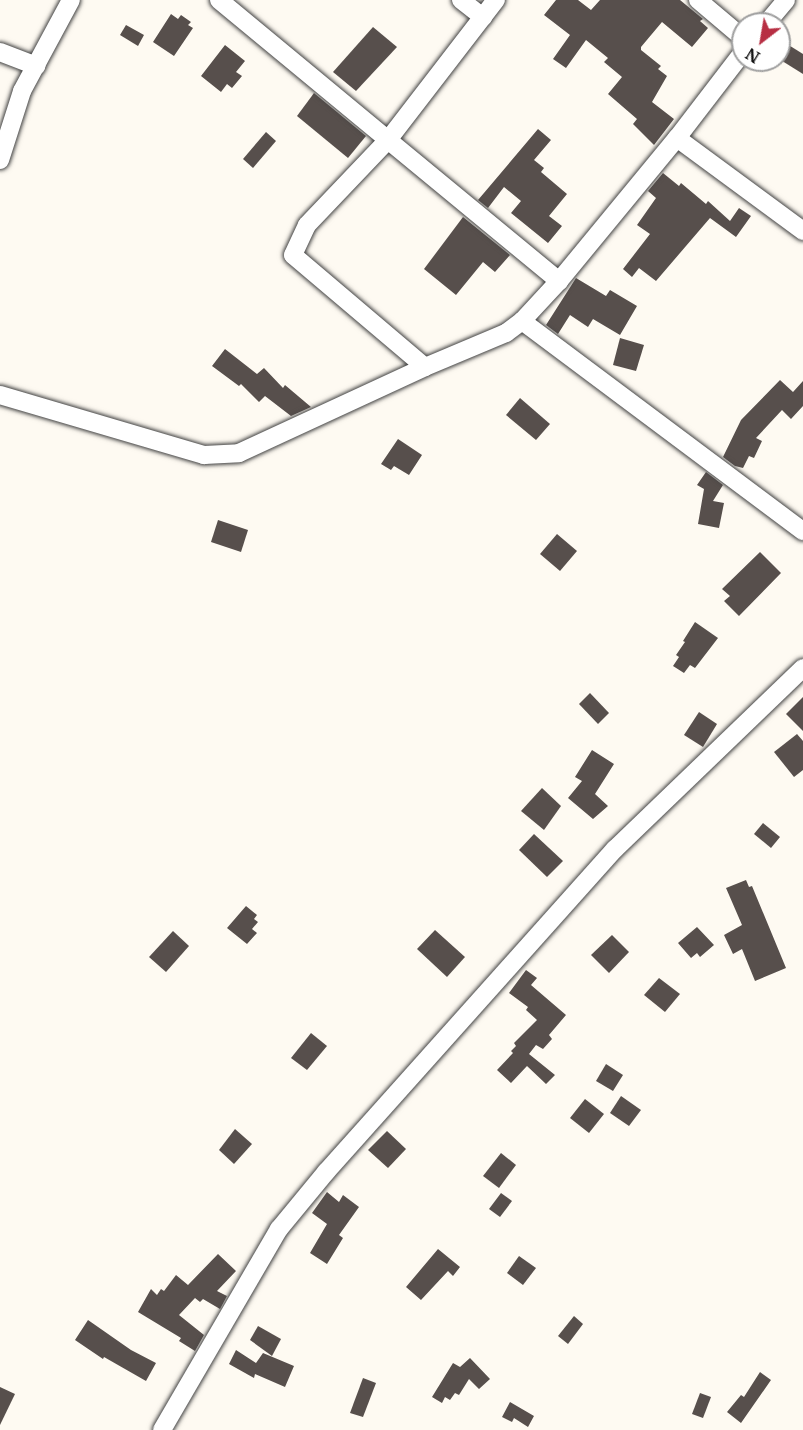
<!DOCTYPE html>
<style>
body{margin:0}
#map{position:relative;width:803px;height:1430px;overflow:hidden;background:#fefaf2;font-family:Merriweather,serif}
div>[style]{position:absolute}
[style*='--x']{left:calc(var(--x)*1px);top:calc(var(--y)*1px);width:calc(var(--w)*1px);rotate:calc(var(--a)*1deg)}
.building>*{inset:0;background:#574f4c}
.roads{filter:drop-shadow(0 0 2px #424242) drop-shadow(0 0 2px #424242)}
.minor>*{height:18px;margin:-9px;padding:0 9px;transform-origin:9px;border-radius:9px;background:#fff}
span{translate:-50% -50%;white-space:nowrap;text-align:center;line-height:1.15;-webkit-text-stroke:6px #fff;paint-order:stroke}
.north{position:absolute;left:731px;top:12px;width:60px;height:60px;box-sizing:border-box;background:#fff;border:2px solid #9f9f9f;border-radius:50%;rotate:211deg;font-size:16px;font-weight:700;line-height:24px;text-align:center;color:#0f0f0f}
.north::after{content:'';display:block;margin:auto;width:21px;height:27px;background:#b72f43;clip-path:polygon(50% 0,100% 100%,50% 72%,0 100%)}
</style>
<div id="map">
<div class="building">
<div style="clip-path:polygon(556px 0,578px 0,591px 10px,600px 0,680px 0,703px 19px,700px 21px,708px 28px,692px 47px,662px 22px,641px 47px,641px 50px,661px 66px,658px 69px,667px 76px,652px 102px,674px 119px,654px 145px,633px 124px,637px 119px,608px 94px,622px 77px,604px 62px,608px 58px,586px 40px,566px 68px,553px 59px,570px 35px,544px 15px)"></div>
<div style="clip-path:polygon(171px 14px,178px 19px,181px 15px,191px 22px,188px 25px,193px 28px,174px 56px,153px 42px)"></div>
<div style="clip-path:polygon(126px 25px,144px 35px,138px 46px,120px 35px)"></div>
<div style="clip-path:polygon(373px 27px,397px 47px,356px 91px,333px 72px)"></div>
<div style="clip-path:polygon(779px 39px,803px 54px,803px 74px,779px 59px)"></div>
<div style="clip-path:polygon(225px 45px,245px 61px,236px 72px,242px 76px,232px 88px,227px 84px,221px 92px,201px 76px)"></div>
<div style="clip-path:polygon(314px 93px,366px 136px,348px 158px,297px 116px)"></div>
<div style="clip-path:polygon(538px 129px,551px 140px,534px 160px,544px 168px,541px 172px,567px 194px,549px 216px,562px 226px,548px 243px,511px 213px,521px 201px,504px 187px,488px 208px,478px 200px)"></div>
<div style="clip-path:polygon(266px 132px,276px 141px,253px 168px,243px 159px)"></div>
<div style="clip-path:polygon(663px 173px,679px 186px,681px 183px,706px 204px,708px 201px,730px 221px,739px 208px,751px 216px,736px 237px,710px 218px,656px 281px,639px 268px,632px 277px,623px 269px,650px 234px,637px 225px,656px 198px,648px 191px)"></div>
<div style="clip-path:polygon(463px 217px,510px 255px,495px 272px,483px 262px,456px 295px,424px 269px)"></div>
<div style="clip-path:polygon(576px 278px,606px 296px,610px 290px,637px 306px,620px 335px,593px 319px,588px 327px,570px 315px,558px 334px,546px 325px)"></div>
<div style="clip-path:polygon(620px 338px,644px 345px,636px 371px,613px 365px)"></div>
<div style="clip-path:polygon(225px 349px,257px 374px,264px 368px,283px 388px,285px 385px,311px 407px,291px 416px,265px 396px,259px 402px,241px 384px,239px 386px,212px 366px)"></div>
<div style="clip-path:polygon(780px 380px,793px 392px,803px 381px,803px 406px,791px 419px,782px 410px,756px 438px,762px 441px,754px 458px,749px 456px,743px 468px,735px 466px,723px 457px,741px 420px)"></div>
<div style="clip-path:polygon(520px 398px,550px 424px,536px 440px,506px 415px)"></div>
<div style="clip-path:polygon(398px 439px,422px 455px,409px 475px,394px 466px,391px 470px,381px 464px)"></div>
<div style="clip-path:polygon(706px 472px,723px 485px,713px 501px,724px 503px,719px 528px,698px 524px,704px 489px,697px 485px)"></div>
<div style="clip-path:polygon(218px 520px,248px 530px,241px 552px,211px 542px)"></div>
<div style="clip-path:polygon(557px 534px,577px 551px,560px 571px,540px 554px)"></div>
<div style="clip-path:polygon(760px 552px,781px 573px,739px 616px,724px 601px,730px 596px,722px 589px)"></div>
<div style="clip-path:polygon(695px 622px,718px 638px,695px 668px,690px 665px,684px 673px,673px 666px,679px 657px,676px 655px,685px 642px,683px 641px)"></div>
<div style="clip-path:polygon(590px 693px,609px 713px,598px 724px,579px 704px)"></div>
<div style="clip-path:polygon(803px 697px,803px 731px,786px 714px)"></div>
<div style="clip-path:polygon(699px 712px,717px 724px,703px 747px,684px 735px)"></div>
<div style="clip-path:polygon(797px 734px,803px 741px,803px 770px,794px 777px,774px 752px)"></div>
<div style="clip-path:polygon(592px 750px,614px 764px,595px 794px,608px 806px,593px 819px,568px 798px,582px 781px,575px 777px)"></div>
<div style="clip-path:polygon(542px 788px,561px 806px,544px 830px,521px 811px)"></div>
<div style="clip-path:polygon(763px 823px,780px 837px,771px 848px,754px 834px)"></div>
<div style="clip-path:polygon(534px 834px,563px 861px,547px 877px,519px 850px)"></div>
<div style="clip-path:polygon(746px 880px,749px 887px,752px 886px,786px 968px,755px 981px,742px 949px,733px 954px,724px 935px,742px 925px,726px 888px)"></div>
<div style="clip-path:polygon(246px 906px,257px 915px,254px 919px,258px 922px,252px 929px,257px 933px,247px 944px,227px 928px)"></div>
<div style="clip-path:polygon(697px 927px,714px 945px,700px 957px,697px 953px,691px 958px,678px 943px)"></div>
<div style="clip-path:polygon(435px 930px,465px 957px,447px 977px,417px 949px)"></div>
<div style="clip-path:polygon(173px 931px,189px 946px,166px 972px,149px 957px)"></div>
<div style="clip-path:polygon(612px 935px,629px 952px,609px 973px,591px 955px)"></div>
<div style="clip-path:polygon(526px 970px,537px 978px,531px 985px,566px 1015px,549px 1035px,552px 1039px,543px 1049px,536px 1045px,529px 1054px,555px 1075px,546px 1084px,527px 1066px,511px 1083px,497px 1070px,513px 1053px,511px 1051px,516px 1046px,514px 1043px,537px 1020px,526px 1010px,528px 1007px,509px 993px)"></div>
<div style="clip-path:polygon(659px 978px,680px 994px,665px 1012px,644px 995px)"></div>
<div style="clip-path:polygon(311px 1033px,327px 1046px,307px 1070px,291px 1058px)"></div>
<div style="clip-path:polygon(606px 1064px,623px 1075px,613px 1091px,596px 1081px)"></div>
<div style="clip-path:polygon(621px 1096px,641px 1110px,629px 1126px,610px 1113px)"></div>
<div style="clip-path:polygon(585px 1099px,604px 1114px,589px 1133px,570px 1118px)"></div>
<div style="clip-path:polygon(235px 1129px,252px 1144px,234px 1164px,219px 1150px)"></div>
<div style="clip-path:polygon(387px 1131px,406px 1149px,388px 1168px,368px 1150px)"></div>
<div style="clip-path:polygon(501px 1153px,516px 1165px,499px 1188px,483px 1176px)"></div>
<div style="clip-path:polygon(327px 1192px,339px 1202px,343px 1195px,359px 1207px,339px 1235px,343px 1238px,327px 1264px,310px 1253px,327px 1224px,312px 1213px)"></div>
<div style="clip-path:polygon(501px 1193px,512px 1201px,500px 1217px,489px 1209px)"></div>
<div style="clip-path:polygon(438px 1249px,460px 1267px,453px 1276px,448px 1271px,421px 1300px,406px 1287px)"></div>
<div style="clip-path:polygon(218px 1254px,236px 1271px,217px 1291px,227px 1296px,220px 1309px,203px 1299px,200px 1302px,195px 1298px,179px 1315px,204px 1335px,195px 1351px,179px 1341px,181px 1338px,138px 1312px,151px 1289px,157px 1295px,161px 1289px,164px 1291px,176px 1275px,188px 1285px)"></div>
<div style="clip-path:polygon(519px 1256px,536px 1268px,523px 1285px,507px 1273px)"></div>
<div style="clip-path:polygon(574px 1316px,583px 1324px,568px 1344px,558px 1336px)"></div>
<div style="clip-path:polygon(88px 1320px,131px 1350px,156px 1363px,146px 1381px,104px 1357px,103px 1359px,75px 1340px)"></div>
<div style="clip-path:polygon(258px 1326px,281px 1339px,272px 1356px,250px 1340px)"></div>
<div style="clip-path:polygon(236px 1350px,256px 1363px,263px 1353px,294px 1366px,285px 1387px,255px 1374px,254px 1378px,229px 1364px)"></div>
<div style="clip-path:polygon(470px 1358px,490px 1379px,479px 1389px,469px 1379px,459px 1395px,455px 1393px,450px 1400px,445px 1397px,442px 1403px,432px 1397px,453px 1363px,460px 1367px)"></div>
<div style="clip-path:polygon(760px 1372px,771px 1380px,741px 1423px,727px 1412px,741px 1395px,744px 1397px)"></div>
<div style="clip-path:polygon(363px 1378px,376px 1383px,363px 1417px,350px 1413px)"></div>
<div style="clip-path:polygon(0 1387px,15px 1394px,0 1425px)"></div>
<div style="clip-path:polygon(700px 1393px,711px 1397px,703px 1418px,692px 1414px)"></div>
<div style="clip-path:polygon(510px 1402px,534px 1416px,528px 1427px,514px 1418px,512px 1422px,502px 1417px)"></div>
</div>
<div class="roads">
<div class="minor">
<div style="--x:219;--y:0;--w:219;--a:39.6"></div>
<div style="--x:388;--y:140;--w:177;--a:-52.4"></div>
<div style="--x:461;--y:0;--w:28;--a:38"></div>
<div style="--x:698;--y:0;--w:59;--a:40.2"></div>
<div style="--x:766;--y:24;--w:31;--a:-50"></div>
<div style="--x:0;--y:52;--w:39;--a:21"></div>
<div style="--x:677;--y:138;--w:157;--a:36.4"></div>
<div style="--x:0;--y:160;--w:72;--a:-72.3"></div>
<div style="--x:22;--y:91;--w:103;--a:-61.7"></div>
<div style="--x:522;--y:321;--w:351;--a:36.8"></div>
<div style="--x:425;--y:367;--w:173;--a:-139.7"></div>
<div style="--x:293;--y:255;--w:33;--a:-65"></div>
<div style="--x:307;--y:225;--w:117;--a:-46.4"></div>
<div style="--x:388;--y:140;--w:222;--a:39.5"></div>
<div style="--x:0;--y:395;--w:213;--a:16.4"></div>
<div style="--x:204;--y:455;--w:35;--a:-3"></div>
<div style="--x:239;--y:453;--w:205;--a:-24.8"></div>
<div style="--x:425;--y:367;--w:88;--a:-22.8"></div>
<div style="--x:506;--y:333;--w:20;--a:-37"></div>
<div style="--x:522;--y:321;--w:54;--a:-47.2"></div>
<div style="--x:559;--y:281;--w:185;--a:-50.5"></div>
<div style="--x:677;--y:138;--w:108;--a:-52.5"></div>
<div style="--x:162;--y:1430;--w:233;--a:-59.8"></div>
<div style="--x:279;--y:1229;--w:74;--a:-50.5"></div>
<div style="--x:326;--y:1172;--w:433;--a:-48.2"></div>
<div style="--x:615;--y:849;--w:261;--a:-43.9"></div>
</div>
</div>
<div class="north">N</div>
</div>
